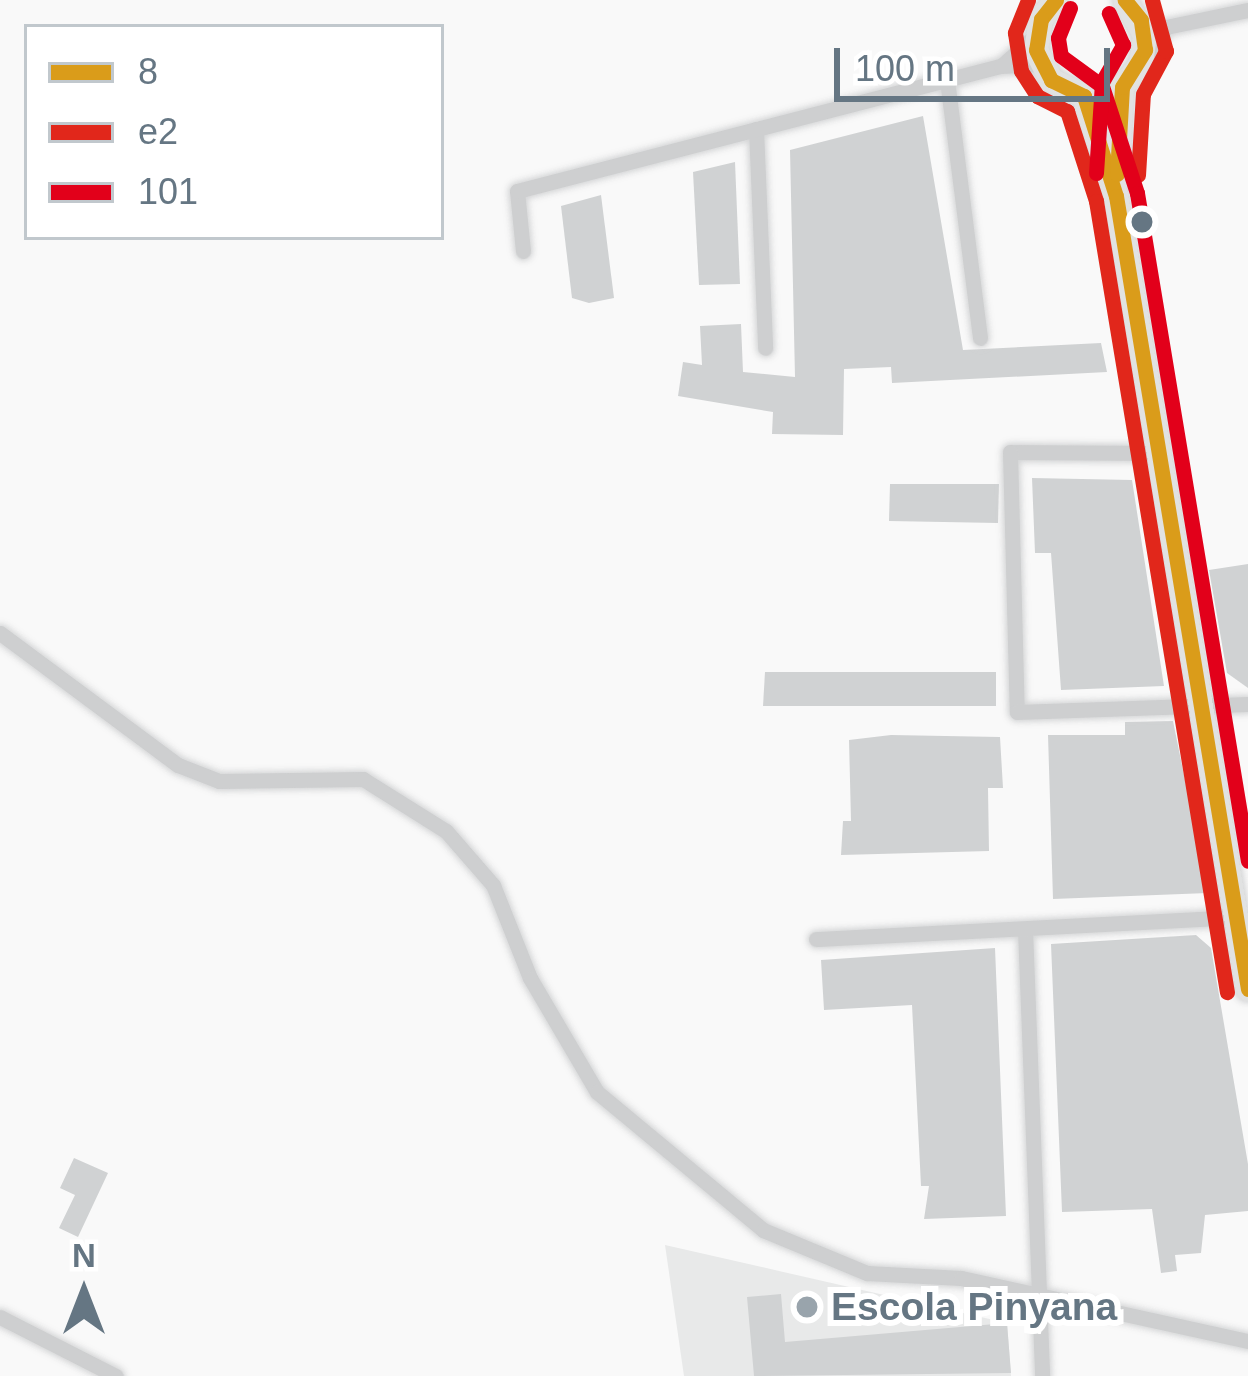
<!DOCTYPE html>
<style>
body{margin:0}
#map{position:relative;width:1248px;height:1376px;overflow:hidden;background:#f9f9f9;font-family:Helvetica,sans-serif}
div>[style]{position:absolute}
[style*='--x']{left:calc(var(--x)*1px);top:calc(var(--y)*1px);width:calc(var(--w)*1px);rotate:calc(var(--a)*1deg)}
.built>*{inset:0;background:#e8e9e9}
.building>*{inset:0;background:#d0d2d3}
.roads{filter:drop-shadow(0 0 3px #d5d6d7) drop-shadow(0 0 3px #d5d6d7)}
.street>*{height:15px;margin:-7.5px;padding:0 7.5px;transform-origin:7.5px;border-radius:7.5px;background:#cecfd0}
.primary>*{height:24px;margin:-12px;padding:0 12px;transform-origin:12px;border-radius:12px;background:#e1e2e2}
.bus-1>*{height:15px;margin:-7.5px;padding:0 7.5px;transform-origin:7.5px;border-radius:7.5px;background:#da9c1a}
.bus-2>*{height:15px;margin:-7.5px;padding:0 7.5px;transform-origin:7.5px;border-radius:7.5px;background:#e1271b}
.bus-3>*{height:15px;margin:-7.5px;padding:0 7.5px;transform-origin:7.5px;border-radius:7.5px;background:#e2001a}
.dots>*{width:33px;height:33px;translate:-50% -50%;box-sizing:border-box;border:6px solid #fff;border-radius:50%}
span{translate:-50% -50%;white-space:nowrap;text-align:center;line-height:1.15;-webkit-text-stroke:12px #fff;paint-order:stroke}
.poi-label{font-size:39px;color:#657683;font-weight:700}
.left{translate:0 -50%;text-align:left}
.legend{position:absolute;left:24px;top:24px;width:420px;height:216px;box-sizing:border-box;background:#fff;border:3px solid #c1c8cd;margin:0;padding:15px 21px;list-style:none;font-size:36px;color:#657683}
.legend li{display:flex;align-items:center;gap:24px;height:60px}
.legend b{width:60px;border:3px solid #c1c8cd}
.north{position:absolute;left:24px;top:1232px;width:120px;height:120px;-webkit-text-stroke:9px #fff;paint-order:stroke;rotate:0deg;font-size:33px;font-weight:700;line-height:48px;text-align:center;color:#657683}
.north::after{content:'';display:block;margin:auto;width:42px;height:54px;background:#657683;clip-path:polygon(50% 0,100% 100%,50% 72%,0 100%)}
.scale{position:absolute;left:834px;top:48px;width:276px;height:54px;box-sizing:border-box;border:6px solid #657683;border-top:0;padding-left:15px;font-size:36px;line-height:42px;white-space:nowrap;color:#657683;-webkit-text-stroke:9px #fff;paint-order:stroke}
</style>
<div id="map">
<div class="built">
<div style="clip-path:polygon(665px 1245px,1007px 1323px,1011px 1376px,684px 1376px)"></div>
</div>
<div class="building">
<div style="clip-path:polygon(923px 116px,963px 350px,1101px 343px,1107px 372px,892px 383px,891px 367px,844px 369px,843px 435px,772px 434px,773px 412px,678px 396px,683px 362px,702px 365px,700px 326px,741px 324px,743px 372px,795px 377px,790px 150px)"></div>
<div style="clip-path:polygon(735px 162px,740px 284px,699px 285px,693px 172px)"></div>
<div style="clip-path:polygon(601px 195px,614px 298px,589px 303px,572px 298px,561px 206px)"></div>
<div style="clip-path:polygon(1032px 478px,1132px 480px,1164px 686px,1061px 690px,1051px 553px,1035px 553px)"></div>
<div style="clip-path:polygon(890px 484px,999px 484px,998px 523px,889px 521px)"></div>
<div style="clip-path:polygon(1248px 564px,1248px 688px,1227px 673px,1209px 570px)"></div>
<div style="clip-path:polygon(765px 672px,996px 672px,996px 706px,763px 706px)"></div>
<div style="clip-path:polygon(1173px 721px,1208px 893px,1053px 899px,1048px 735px,1125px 735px,1125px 722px)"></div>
<div style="clip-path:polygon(891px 735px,1000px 737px,1003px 788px,988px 788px,989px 851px,841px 855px,843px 821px,851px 821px,849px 740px)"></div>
<div style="clip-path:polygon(1196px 935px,1211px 948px,1248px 1164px,1248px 1211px,1205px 1215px,1201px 1253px,1175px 1255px,1177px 1271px,1161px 1273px,1152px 1209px,1062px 1212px,1051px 944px)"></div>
<div style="clip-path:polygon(995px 948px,1006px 1216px,924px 1219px,929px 1186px,921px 1186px,912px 1005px,824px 1010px,821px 960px)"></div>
<div style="clip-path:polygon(74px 1158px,108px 1173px,78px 1237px,59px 1228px,75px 1195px,60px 1188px)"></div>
<div style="clip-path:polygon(781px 1294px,785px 1342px,1007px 1323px,1011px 1373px,754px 1376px,747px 1297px)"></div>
</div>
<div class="roads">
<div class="street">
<div style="--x:1147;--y:54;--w:33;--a:-55"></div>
<div style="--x:1166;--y:27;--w:84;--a:-11.7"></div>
<div style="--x:1001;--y:66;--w:47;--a:-41.5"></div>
<div style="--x:947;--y:80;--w:260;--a:82.7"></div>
<div style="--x:756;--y:129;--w:219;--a:87.6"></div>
<div style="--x:523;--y:251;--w:60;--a:-95.7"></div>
<div style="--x:517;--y:191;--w:500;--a:-14.5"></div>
<div style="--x:1001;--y:66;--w:40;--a:-2.9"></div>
<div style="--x:1157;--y:453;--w:147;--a:-179.6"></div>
<div style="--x:1010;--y:452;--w:260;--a:88.5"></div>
<div style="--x:1017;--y:712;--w:231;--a:-2"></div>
<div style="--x:0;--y:633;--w:222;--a:36.6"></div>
<div style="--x:178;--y:765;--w:44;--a:21.3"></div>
<div style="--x:219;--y:781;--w:144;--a:-0.8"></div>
<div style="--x:363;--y:779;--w:98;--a:32.1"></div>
<div style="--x:446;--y:831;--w:72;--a:49"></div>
<div style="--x:493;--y:885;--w:100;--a:68.3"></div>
<div style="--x:530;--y:978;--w:132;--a:59.6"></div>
<div style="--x:597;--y:1092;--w:216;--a:39.7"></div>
<div style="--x:763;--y:1230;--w:113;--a:22.5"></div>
<div style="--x:867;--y:1273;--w:94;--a:3"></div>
<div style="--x:961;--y:1278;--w:294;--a:12.4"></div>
<div style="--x:1025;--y:929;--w:447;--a:87.8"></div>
<div style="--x:816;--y:939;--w:424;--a:-3"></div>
<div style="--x:0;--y:1317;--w:130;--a:27"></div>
</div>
<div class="primary">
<div style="--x:1056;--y:0;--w:24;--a:128"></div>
<div style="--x:1041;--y:19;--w:31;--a:99"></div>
<div style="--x:1036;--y:50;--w:34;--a:63"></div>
<div style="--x:1051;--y:80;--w:37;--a:26"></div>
<div style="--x:1084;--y:96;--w:39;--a:-13"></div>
<div style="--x:1122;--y:87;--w:30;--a:-50"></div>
<div style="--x:1141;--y:64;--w:29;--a:-82"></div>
<div style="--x:1145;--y:35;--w:40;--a:-119.7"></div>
<div style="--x:1084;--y:96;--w:105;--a:72.3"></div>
<div style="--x:1116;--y:196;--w:804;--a:80.55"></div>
<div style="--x:1117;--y:181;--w:94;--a:-87"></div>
</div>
</div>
<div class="bus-1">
<div style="--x:1056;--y:0;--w:24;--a:128"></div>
<div style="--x:1041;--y:19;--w:31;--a:99"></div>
<div style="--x:1036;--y:50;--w:34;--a:63"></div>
<div style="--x:1051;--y:80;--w:37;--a:26"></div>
<div style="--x:1084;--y:96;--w:105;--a:72.3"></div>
<div style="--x:1116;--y:196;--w:804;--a:80.55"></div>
<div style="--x:1117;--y:174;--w:87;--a:-86.7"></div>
<div style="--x:1122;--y:87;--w:44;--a:-58.1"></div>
<div style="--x:1145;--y:50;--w:30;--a:-98"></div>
<div style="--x:1141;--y:20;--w:26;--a:-129"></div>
</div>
<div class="bus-2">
<div style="--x:1028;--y:0;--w:35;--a:112"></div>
<div style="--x:1015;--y:33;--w:38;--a:81"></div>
<div style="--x:1021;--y:71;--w:30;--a:57"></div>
<div style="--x:1037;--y:96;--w:34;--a:27"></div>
<div style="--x:1067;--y:111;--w:95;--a:72.1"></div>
<div style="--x:1096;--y:201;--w:802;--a:80.6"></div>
<div style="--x:1138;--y:175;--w:81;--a:-86.5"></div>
<div style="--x:1143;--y:94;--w:49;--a:-61.9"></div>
<div style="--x:1166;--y:51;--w:53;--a:-105.4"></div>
</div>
<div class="bus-3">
<div style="--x:1070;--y:8;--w:32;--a:112"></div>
<div style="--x:1058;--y:38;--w:18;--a:81"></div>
<div style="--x:1061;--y:56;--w:51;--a:36.2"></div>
<div style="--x:1102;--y:86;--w:113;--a:71.9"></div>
<div style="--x:1137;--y:193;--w:677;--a:80.57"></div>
<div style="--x:1096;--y:173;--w:91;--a:-86.2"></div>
<div style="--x:1102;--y:82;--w:43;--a:-60.4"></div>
<div style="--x:1123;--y:45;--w:35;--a:-114"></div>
</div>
<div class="dots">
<div style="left:1142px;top:222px;background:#657683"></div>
<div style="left:807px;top:1307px;background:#99a4ac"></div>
</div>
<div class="poi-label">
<span class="left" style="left:831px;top:1307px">Escola Pinyana</span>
</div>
<ul class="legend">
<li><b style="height:15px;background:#da9c1a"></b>8</li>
<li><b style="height:15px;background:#e1271b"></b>e2</li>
<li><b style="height:15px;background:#e2001a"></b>101</li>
</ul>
<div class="north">N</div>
<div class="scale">100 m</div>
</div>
